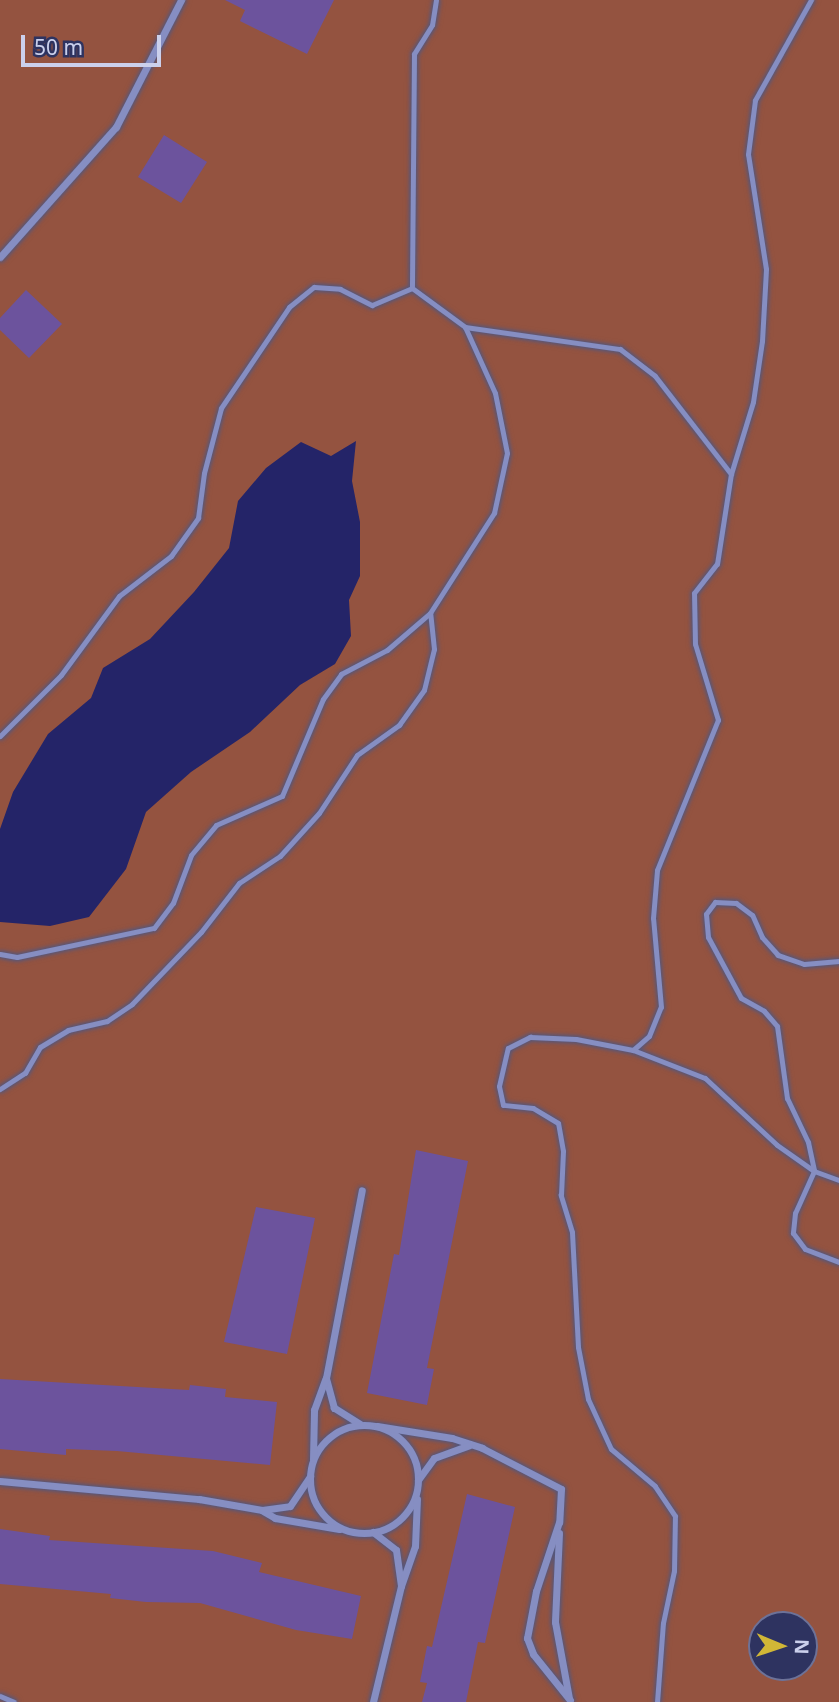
<!DOCTYPE html>
<style>
body{margin:0}
#map{position:relative;width:839px;height:1702px;overflow:hidden;background:#383d6b;font-family:"Noto Sans",sans-serif}
div>[style]{position:absolute}
[style*='--x']{left:calc(var(--x)*1px);top:calc(var(--y)*1px);width:calc(var(--w)*1px);rotate:calc(var(--a)*1deg)}
.green>*{inset:0;background:#945340}
.water>*{inset:0;background:#242468}
.building>*{inset:0;background:#6c539d}
.roads{filter:drop-shadow(0 0 2px #53577d) drop-shadow(0 0 2px #53577d)}
.service>*{height:5px;margin:-2.5px;padding:0 2.5px;transform-origin:2.5px;border-radius:2.5px;background:#868ec2}
.minor>*{height:7px;margin:-3.5px;padding:0 3.5px;transform-origin:3.5px;border-radius:3.5px;background:#868ec2}
.minor>.ring{margin:-3.5px;padding:0;box-sizing:content-box;background:none;border:7px solid #868ec2;border-radius:50%}
span{translate:-50% -50%;white-space:nowrap;text-align:center;line-height:1.15;-webkit-text-stroke:6px #2e3360;paint-order:stroke}
.north{position:absolute;left:748px;top:1611px;width:70px;height:70px;box-sizing:border-box;background:#2e3360;border:2px solid #6d7298;border-radius:50%;rotate:92deg;font-size:19px;font-weight:700;line-height:28px;text-align:center;color:#cbd0ec}
.north::after{content:'';display:block;margin:auto;width:24px;height:32px;background:#d1b736;clip-path:polygon(50% 0,100% 100%,50% 72%,0 100%)}
.scale{position:absolute;left:21px;top:35px;width:140px;height:32px;box-sizing:border-box;border:4px solid #cbd0ec;border-top:0;padding-left:9px;font-size:21px;line-height:24px;white-space:nowrap;color:#cbd0ec;-webkit-text-stroke:5px #2e3360;paint-order:stroke}
</style>
<div id="map">
<div class="green">
<div style="clip-path:polygon(evenodd,0 0,839px 0,839px 1702px,0 1702px,0 0,762px 1625px,804px 1625px,804px 1667px,762px 1667px,762px 1625px)"></div>
</div>
<div class="water">
<div style="clip-path:polygon(356px 441px,352px 481px,360px 522px,360px 576px,349px 600px,351px 636px,335px 664px,300px 685px,250px 732px,191px 772px,146px 812px,126px 869px,89px 917px,50px 926px,0 922px,0 829px,13px 792px,48px 734px,91px 698px,103px 668px,150px 639px,194px 592px,229px 548px,238px 501px,266px 468px,301px 442px,331px 456px)"></div>
</div>
<div class="building">
<div style="clip-path:polygon(225px 0,334px 0,307px 54px,240px 21px,245px 10px)"></div>
<div style="clip-path:polygon(164px 135px,207px 162px,181px 203px,138px 177px)"></div>
<div style="clip-path:polygon(26px 290px,62px 324px,29px 358px,0 330px,0 318px)"></div>
<div style="clip-path:polygon(416px 1150px,468px 1161px,427px 1368px,434px 1369px,427px 1405px,367px 1393px,394px 1254px,399px 1255px)"></div>
<div style="clip-path:polygon(256px 1207px,315px 1218px,287px 1354px,224px 1342px)"></div>
<div style="clip-path:polygon(0 1379px,189px 1390px,190px 1385px,226px 1389px,225px 1397px,277px 1402px,270px 1465px,117px 1451px,66px 1449px,66px 1455px,0 1449px)"></div>
<div style="clip-path:polygon(467px 1494px,515px 1507px,485px 1643px,478px 1642px,466px 1702px,422px 1702px,427px 1683px,420px 1682px,427px 1646px,432px 1647px)"></div>
<div style="clip-path:polygon(0 1529px,50px 1536px,49px 1540px,213px 1551px,262px 1563px,259px 1572px,361px 1596px,352px 1639px,296px 1630px,200px 1603px,146px 1602px,110px 1598px,111px 1594px,0 1584px)"></div>
</div>
<div class="roads">
<div class="service">
<div style="--x:436;--y:0;--w:25;--a:99"></div>
<div style="--x:432;--y:25;--w:34;--a:122"></div>
<div style="--x:414;--y:54;--w:234;--a:90.5"></div>
<div style="--x:412;--y:288;--w:66;--a:36.3"></div>
<div style="--x:465;--y:327;--w:157;--a:8.1"></div>
<div style="--x:620;--y:349;--w:44;--a:37.6"></div>
<div style="--x:655;--y:376;--w:124;--a:52.2"></div>
<div style="--x:0;--y:736;--w:86;--a:-45"></div>
<div style="--x:61;--y:675;--w:98;--a:-53.7"></div>
<div style="--x:119;--y:596;--w:66;--a:-37.6"></div>
<div style="--x:171;--y:556;--w:47;--a:-54.6"></div>
<div style="--x:198;--y:518;--w:45;--a:-82.4"></div>
<div style="--x:204;--y:473;--w:67;--a:-75.3"></div>
<div style="--x:221;--y:408;--w:122;--a:-56"></div>
<div style="--x:289;--y:307;--w:32;--a:-39"></div>
<div style="--x:314;--y:287;--w:26;--a:4"></div>
<div style="--x:340;--y:289;--w:36;--a:27"></div>
<div style="--x:372;--y:305;--w:43;--a:-23"></div>
<div style="--x:0;--y:954;--w:17;--a:10"></div>
<div style="--x:17;--y:957;--w:140;--a:-12"></div>
<div style="--x:154;--y:928;--w:31;--a:-53"></div>
<div style="--x:173;--y:903;--w:51;--a:-69.4"></div>
<div style="--x:191;--y:855;--w:39;--a:-50"></div>
<div style="--x:216;--y:825;--w:72;--a:-23.7"></div>
<div style="--x:282;--y:796;--w:105;--a:-67.1"></div>
<div style="--x:323;--y:699;--w:31;--a:-54"></div>
<div style="--x:341;--y:674;--w:52;--a:-27.6"></div>
<div style="--x:387;--y:650;--w:57;--a:-40.7"></div>
<div style="--x:430;--y:613;--w:119;--a:-57.4"></div>
<div style="--x:494;--y:513;--w:61;--a:-77.8"></div>
<div style="--x:507;--y:453;--w:61;--a:-101.3"></div>
<div style="--x:495;--y:393;--w:72;--a:-114.4"></div>
<div style="--x:839;--y:961;--w:35;--a:175"></div>
<div style="--x:804;--y:964;--w:28;--a:-161"></div>
<div style="--x:778;--y:955;--w:24;--a:-132"></div>
<div style="--x:762;--y:937;--w:24;--a:-114"></div>
<div style="--x:752;--y:915;--w:20;--a:-143"></div>
<div style="--x:736;--y:903;--w:21;--a:-177"></div>
<div style="--x:715;--y:902;--w:15;--a:127"></div>
<div style="--x:706;--y:914;--w:23;--a:85"></div>
<div style="--x:708;--y:937;--w:69;--a:61.6"></div>
<div style="--x:741;--y:998;--w:26;--a:29"></div>
<div style="--x:764;--y:1011;--w:20;--a:49"></div>
<div style="--x:777;--y:1026;--w:73;--a:82.1"></div>
<div style="--x:787;--y:1098;--w:49;--a:64.5"></div>
<div style="--x:808;--y:1142;--w:30;--a:78"></div>
<div style="--x:814;--y:1171;--w:46;--a:114.3"></div>
<div style="--x:795;--y:1213;--w:20;--a:96"></div>
<div style="--x:793;--y:1233;--w:20;--a:53"></div>
<div style="--x:805;--y:1249;--w:36;--a:21"></div>
<div style="--x:633;--y:1050;--w:21;--a:-41"></div>
<div style="--x:649;--y:1036;--w:31;--a:-68"></div>
<div style="--x:661;--y:1007;--w:89;--a:-95.1"></div>
<div style="--x:653;--y:918;--w:48;--a:-85.2"></div>
<div style="--x:657;--y:870;--w:162;--a:-67.9"></div>
<div style="--x:718;--y:720;--w:79;--a:-106.8"></div>
<div style="--x:695;--y:644;--w:51;--a:-91.1"></div>
<div style="--x:694;--y:593;--w:37;--a:-52"></div>
<div style="--x:717;--y:564;--w:91;--a:-81.2"></div>
<div style="--x:731;--y:474;--w:75;--a:-73"></div>
<div style="--x:753;--y:402;--w:62;--a:-81.6"></div>
<div style="--x:762;--y:341;--w:72;--a:-86.8"></div>
<div style="--x:766;--y:269;--w:116;--a:-98.9"></div>
<div style="--x:748;--y:154;--w:54;--a:-82.6"></div>
<div style="--x:755;--y:100;--w:115;--a:-60.8"></div>
<div style="--x:0;--y:1089;--w:30;--a:-33"></div>
<div style="--x:25;--y:1073;--w:30;--a:-60"></div>
<div style="--x:40;--y:1047;--w:33;--a:-31"></div>
<div style="--x:68;--y:1030;--w:40;--a:-13"></div>
<div style="--x:107;--y:1021;--w:30;--a:-34"></div>
<div style="--x:132;--y:1004;--w:100;--a:-46.2"></div>
<div style="--x:201;--y:932;--w:62;--a:-52.2"></div>
<div style="--x:239;--y:883;--w:49;--a:-33.4"></div>
<div style="--x:280;--y:856;--w:58;--a:-47.8"></div>
<div style="--x:319;--y:813;--w:69;--a:-56.8"></div>
<div style="--x:357;--y:755;--w:52;--a:-35.5"></div>
<div style="--x:399;--y:725;--w:43;--a:-54.5"></div>
<div style="--x:424;--y:690;--w:42;--a:-76.3"></div>
<div style="--x:434;--y:649;--w:36;--a:-96"></div>
<div style="--x:0;--y:1696;--w:15;--a:23"></div>
<div style="--x:657;--y:1702;--w:79;--a:-85.7"></div>
<div style="--x:663;--y:1623;--w:53;--a:-78.1"></div>
<div style="--x:674;--y:1571;--w:55;--a:-89"></div>
<div style="--x:675;--y:1516;--w:36;--a:-124"></div>
<div style="--x:655;--y:1486;--w:57;--a:-139.9"></div>
<div style="--x:611;--y:1449;--w:55;--a:-114.7"></div>
<div style="--x:588;--y:1399;--w:53;--a:-100.9"></div>
<div style="--x:578;--y:1347;--w:115;--a:-93"></div>
<div style="--x:572;--y:1232;--w:39;--a:-107"></div>
<div style="--x:561;--y:1195;--w:44;--a:-87.4"></div>
<div style="--x:563;--y:1151;--w:28;--a:-100"></div>
<div style="--x:558;--y:1123;--w:29;--a:-149"></div>
<div style="--x:533;--y:1108;--w:30;--a:-174"></div>
<div style="--x:503;--y:1105;--w:19;--a:-102"></div>
<div style="--x:499;--y:1086;--w:39;--a:-77"></div>
<div style="--x:508;--y:1048;--w:25;--a:-27"></div>
<div style="--x:530;--y:1037;--w:46;--a:2.5"></div>
<div style="--x:576;--y:1039;--w:58;--a:10.9"></div>
<div style="--x:633;--y:1050;--w:77;--a:21.3"></div>
<div style="--x:705;--y:1078;--w:98;--a:42.9"></div>
<div style="--x:777;--y:1145;--w:45;--a:35.1"></div>
<div style="--x:814;--y:1171;--w:27;--a:20"></div>
</div>
<div class="minor">
<div style="--x:0;--y:257;--w:174;--a:-48.3"></div>
<div style="--x:116;--y:127;--w:143;--a:-62.9"></div>
<div style="--x:360;--y:1424;--w:31;--a:-148"></div>
<div style="--x:334;--y:1408;--w:31;--a:-105"></div>
<div style="--x:326;--y:1378;--w:191;--a:-79.2"></div>
<div class="ring" style="left:310px;top:1425px;width:101px;height:101px"></div>
<div style="--x:377;--y:1426;--w:76;--a:9.1"></div>
<div style="--x:452;--y:1438;--w:32;--a:18"></div>
<div style="--x:482;--y:1448;--w:89;--a:27.4"></div>
<div style="--x:561;--y:1489;--w:33;--a:93"></div>
<div style="--x:559;--y:1522;--w:73;--a:108.4"></div>
<div style="--x:536;--y:1591;--w:48;--a:100.8"></div>
<div style="--x:527;--y:1638;--w:17;--a:69"></div>
<div style="--x:533;--y:1654;--w:59;--a:51.2"></div>
<div style="--x:313;--y:1459;--w:49;--a:-88.8"></div>
<div style="--x:314;--y:1410;--w:33;--a:-70"></div>
<div style="--x:418;--y:1480;--w:27;--a:-54"></div>
<div style="--x:434;--y:1458;--w:37;--a:-20"></div>
<div style="--x:0;--y:1481;--w:200;--a:5.2"></div>
<div style="--x:199;--y:1499;--w:64;--a:9.9"></div>
<div style="--x:262;--y:1510;--w:28;--a:-8"></div>
<div style="--x:290;--y:1506;--w:36;--a:-56"></div>
<div style="--x:263;--y:1511;--w:14;--a:30"></div>
<div style="--x:275;--y:1518;--w:65;--a:9.8"></div>
<div style="--x:373;--y:1532;--w:29;--a:38"></div>
<div style="--x:396;--y:1550;--w:36;--a:82"></div>
<div style="--x:401;--y:1586;--w:119;--a:103.6"></div>
<div style="--x:559;--y:1533;--w:89;--a:92.6"></div>
<div style="--x:555;--y:1622;--w:77;--a:79.6"></div>
<div style="--x:401;--y:1586;--w:42;--a:-70.7"></div>
<div style="--x:415;--y:1546;--w:47;--a:-87.6"></div>
</div>
</div>
<div class="north">N</div>
<div class="scale">50 m</div>
</div>
